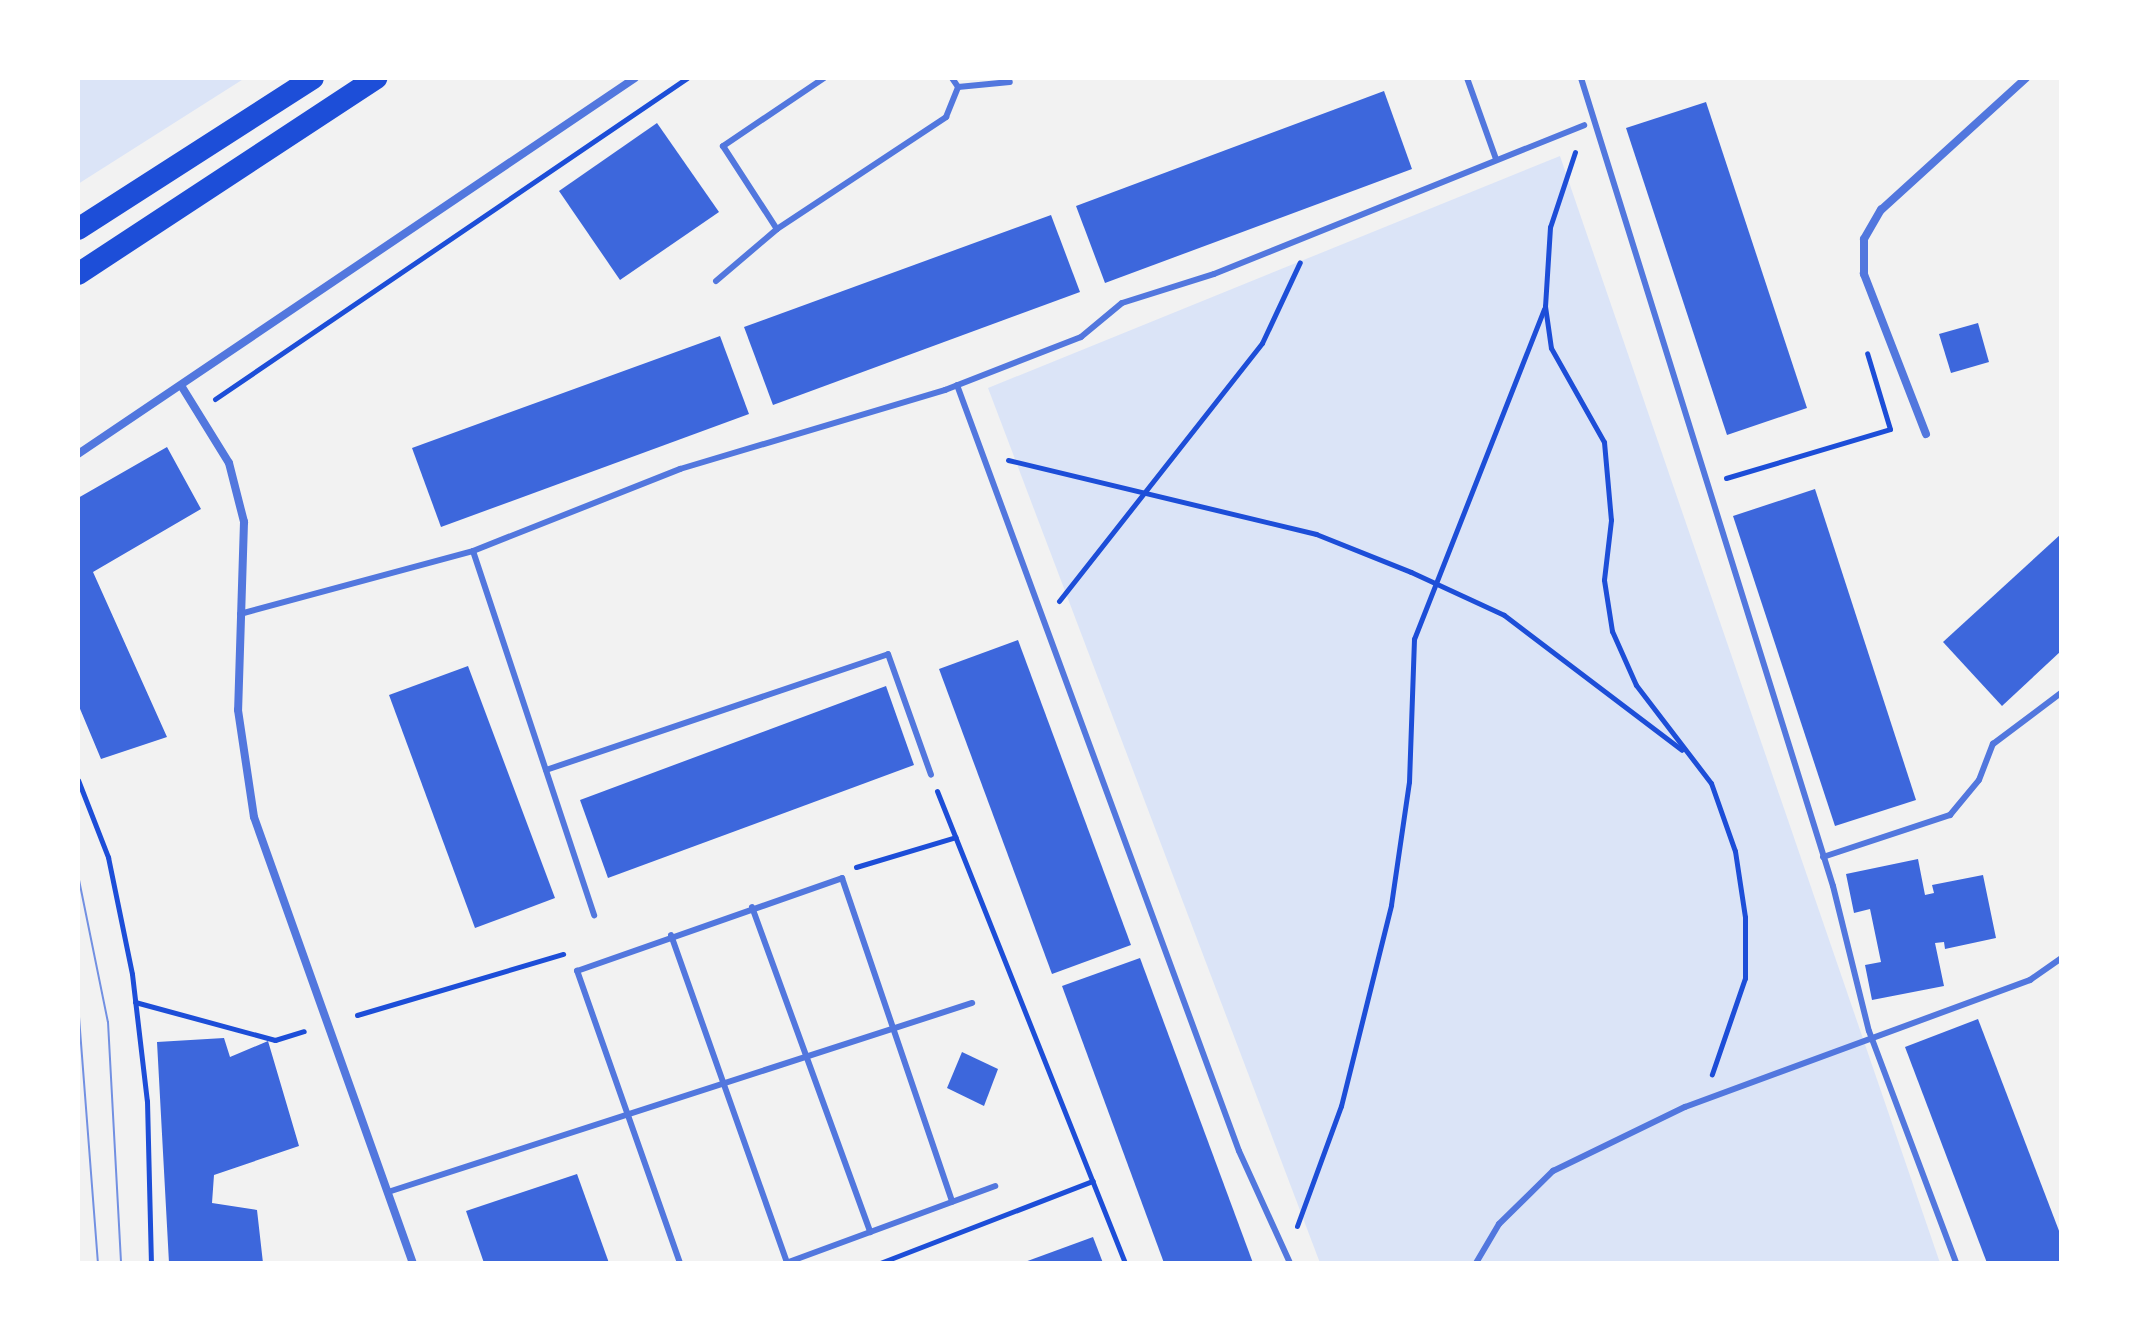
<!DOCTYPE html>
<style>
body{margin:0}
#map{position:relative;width:2139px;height:1341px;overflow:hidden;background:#f2f2f2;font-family:"Fira Sans",sans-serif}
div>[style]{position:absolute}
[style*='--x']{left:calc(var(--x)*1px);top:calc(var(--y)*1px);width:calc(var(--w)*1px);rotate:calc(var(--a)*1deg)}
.green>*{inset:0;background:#dbe4f7}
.building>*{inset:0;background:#3d67dc}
.path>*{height:5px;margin:-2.5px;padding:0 2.5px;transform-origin:2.5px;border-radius:2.5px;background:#1d4ed8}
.service>*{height:6px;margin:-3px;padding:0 3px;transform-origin:3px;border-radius:3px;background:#5277de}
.minor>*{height:8px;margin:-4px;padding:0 4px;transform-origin:4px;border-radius:4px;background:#5277de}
.trunk>*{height:22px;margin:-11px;padding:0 11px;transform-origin:11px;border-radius:11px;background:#1d4ed8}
.tram>*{height:2px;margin:-1px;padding:0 1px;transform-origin:1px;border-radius:1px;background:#7290e2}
span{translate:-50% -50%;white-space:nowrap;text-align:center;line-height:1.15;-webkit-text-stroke:6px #fff;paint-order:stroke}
.frame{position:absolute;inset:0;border:80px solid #fff;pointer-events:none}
</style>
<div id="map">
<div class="green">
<div style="clip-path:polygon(78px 78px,245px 78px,78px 184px)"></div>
<div style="clip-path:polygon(1560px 156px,1940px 1263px,1320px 1263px,988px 388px)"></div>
</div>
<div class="building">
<div style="clip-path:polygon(1384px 91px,1412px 169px,1105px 283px,1076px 206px)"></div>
<div style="clip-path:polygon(1706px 102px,1807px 408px,1727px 435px,1626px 128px)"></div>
<div style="clip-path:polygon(657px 123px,719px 212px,620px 280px,559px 191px)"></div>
<div style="clip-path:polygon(1051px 215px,1080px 292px,773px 405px,744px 327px)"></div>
<div style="clip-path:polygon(1978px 323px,1989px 362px,1951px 373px,1939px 334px)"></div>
<div style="clip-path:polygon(720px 336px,749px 414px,441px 527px,412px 448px)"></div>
<div style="clip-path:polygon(167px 447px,201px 509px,93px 572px,167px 737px,101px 759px,78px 704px,78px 498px)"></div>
<div style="clip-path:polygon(1815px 489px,1916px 800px,1835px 826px,1733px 516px)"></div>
<div style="clip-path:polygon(2061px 534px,2061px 651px,2002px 706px,1943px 642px)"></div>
<div style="clip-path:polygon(1018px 640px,1131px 945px,1052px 974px,939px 669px)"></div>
<div style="clip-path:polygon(468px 666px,555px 898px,475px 928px,389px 695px)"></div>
<div style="clip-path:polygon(886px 686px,914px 765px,608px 878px,580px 800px)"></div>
<div style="clip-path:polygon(1918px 859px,1925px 895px,1934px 893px,1932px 885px,1983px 875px,1996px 938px,1945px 949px,1944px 942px,1935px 943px,1944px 986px,1872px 1000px,1865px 965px,1881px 962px,1870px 909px,1854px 913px,1846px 874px)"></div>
<div style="clip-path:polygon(1140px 958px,1253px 1263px,1164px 1263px,1062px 986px)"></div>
<div style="clip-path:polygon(1978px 1019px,2061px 1236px,2061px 1263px,1987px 1263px,1905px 1047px)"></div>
<div style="clip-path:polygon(224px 1038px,230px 1057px,268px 1041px,299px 1146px,214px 1175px,212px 1203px,257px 1210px,263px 1263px,169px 1263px,157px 1042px)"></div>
<div style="clip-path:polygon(962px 1052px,998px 1069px,984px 1106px,947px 1088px)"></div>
<div style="clip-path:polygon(577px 1174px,609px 1263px,484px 1263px,466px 1211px)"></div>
<div style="clip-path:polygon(1093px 1237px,1103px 1263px,1022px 1263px)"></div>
</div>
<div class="path">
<div style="--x:1575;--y:152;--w:79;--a:108.4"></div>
<div style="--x:1550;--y:227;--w:79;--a:93.6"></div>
<div style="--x:1545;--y:306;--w:42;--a:81.9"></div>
<div style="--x:1551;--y:348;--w:108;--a:60.6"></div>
<div style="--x:1604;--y:442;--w:78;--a:84.9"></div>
<div style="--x:1611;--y:520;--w:60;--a:96.7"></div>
<div style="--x:1604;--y:580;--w:52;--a:81.1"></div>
<div style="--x:1612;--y:631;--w:59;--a:66"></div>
<div style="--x:1636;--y:685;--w:123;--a:52.6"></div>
<div style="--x:1711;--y:783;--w:72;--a:70.6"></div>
<div style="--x:1735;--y:851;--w:67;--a:81.4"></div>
<div style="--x:1745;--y:917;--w:61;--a:90"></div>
<div style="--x:1745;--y:978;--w:102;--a:109"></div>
<div style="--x:215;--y:399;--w:571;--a:-34.22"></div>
<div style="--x:1008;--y:460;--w:317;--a:13.5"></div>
<div style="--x:1316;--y:534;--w:102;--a:21.8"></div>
<div style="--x:1411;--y:572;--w:102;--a:24.8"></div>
<div style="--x:1504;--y:615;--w:223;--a:37.2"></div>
<div style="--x:1726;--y:478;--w:171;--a:-16.6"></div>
<div style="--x:1890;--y:429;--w:79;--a:-106.8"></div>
<div style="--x:1059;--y:601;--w:328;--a:-51.8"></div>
<div style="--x:1262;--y:343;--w:89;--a:-64.9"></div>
<div style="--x:78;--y:780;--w:83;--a:68.7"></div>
<div style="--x:108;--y:857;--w:119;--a:78.4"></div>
<div style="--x:132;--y:974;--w:128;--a:83.3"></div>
<div style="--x:147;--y:1101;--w:162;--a:88.6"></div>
<div style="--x:937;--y:791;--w:508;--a:68.28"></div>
<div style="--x:856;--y:867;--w:104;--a:-16.7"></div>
<div style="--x:135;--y:1002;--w:145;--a:15.2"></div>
<div style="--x:275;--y:1040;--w:30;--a:-17"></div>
<div style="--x:357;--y:1015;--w:215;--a:-16.5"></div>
<div style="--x:1297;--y:1226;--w:128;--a:-69.9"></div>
<div style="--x:1341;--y:1106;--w:207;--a:-76"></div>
<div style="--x:1391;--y:905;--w:124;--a:-81.7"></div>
<div style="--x:1409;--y:782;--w:143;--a:-88"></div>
<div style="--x:1414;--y:639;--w:355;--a:-68.5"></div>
<div style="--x:880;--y:1263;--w:228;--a:-21.1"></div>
</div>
<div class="service">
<div style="--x:824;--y:78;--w:122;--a:146"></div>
<div style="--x:723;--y:146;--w:99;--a:57"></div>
<div style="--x:777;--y:229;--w:203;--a:-33.5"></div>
<div style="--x:946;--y:117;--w:32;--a:-68"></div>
<div style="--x:952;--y:78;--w:11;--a:56"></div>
<div style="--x:958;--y:87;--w:52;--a:-5.5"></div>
<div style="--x:1467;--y:78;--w:86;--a:70.3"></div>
<div style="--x:1581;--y:78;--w:846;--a:72.68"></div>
<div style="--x:1833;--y:886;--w:149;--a:76.1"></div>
<div style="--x:1869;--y:1031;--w:248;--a:69.4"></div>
<div style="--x:716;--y:281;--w:80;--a:-40.4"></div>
<div style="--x:957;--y:385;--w:816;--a:69.79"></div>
<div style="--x:1239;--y:1151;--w:123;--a:65.5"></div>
<div style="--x:473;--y:551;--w:384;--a:71.6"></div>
<div style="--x:240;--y:614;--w:241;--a:-15.1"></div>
<div style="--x:473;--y:551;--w:223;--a:-21.6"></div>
<div style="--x:680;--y:469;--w:277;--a:-16.6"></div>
<div style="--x:945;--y:390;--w:146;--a:-21.3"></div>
<div style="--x:1081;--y:337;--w:53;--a:-39.7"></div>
<div style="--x:1122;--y:303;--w:96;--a:-17.5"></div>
<div style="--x:1214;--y:274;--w:399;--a:-21.9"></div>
<div style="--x:546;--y:770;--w:361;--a:-18.7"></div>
<div style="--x:888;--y:654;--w:128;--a:70.4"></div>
<div style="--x:1823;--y:857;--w:134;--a:-18.3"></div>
<div style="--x:1950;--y:815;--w:45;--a:-50.4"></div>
<div style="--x:1979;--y:780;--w:39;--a:-69"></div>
<div style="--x:1993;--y:744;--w:85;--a:-36.9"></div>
<div style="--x:752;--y:907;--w:346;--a:70"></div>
<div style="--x:671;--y:935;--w:348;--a:70.5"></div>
<div style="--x:388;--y:1192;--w:614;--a:-17.93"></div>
<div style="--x:680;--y:1263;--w:310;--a:-109.4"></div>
<div style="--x:577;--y:971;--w:281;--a:-19.3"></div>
<div style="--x:842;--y:878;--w:342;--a:71.2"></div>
<div style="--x:786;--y:1263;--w:223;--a:-20.2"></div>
<div style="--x:1476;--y:1263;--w:45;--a:-59.5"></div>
<div style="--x:1499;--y:1224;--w:76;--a:-44.5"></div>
<div style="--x:1553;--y:1171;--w:147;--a:-25.9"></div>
<div style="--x:1685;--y:1107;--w:368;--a:-20.2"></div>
<div style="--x:2030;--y:980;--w:38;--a:-35"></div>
</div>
<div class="minor">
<div style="--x:182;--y:387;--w:89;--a:58.3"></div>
<div style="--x:229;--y:463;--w:61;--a:75.7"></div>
<div style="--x:244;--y:522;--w:188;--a:91.8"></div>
<div style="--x:238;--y:710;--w:108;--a:81.5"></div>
<div style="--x:254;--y:817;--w:473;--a:70.4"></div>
<div style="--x:1926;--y:434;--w:172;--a:-111.2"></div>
<div style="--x:1864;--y:274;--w:35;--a:-90"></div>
<div style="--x:1864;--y:239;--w:34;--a:-60"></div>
<div style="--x:1881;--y:210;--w:196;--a:-42.3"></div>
<div style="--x:78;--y:454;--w:672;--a:-34.02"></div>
</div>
<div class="trunk">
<div style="--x:78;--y:229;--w:279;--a:-32.7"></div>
<div style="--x:78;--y:274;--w:357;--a:-33.3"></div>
</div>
<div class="tram">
<div style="--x:78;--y:875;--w:150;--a:78.5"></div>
<div style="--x:108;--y:1022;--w:241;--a:86.9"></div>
<div style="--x:78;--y:1004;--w:260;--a:85.6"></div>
</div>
<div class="frame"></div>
</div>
